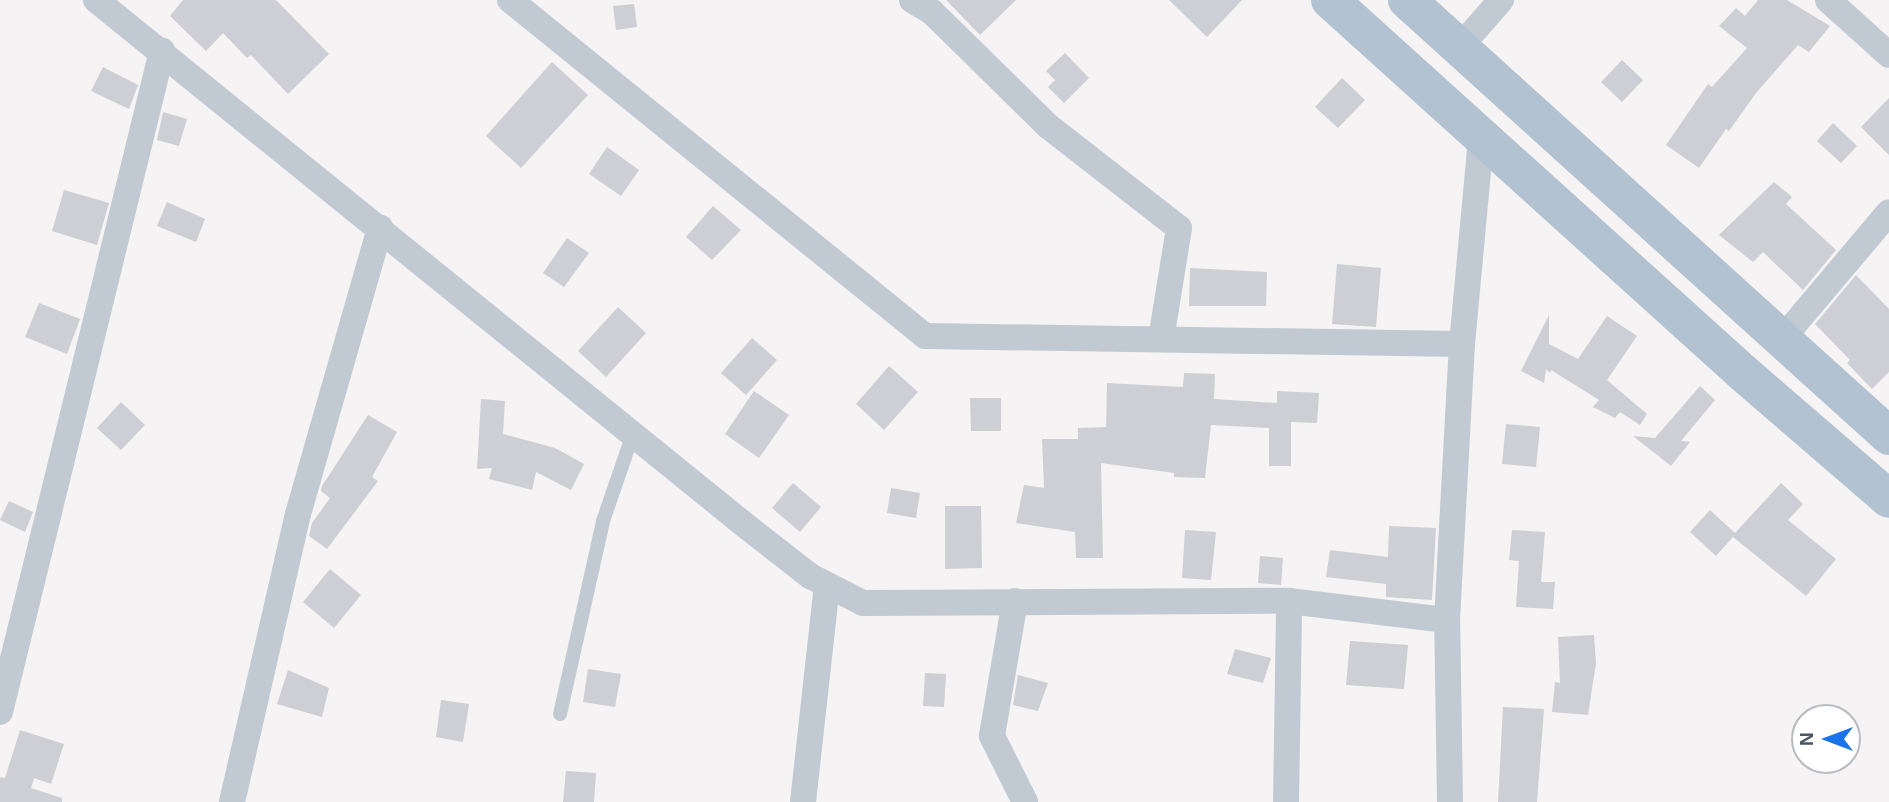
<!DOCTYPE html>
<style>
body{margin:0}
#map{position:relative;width:1889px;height:802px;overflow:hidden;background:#f5f3f3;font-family:Arial,sans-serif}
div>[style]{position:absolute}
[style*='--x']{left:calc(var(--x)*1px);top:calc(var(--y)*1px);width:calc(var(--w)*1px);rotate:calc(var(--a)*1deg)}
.building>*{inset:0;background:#cdcfd5}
.service>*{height:14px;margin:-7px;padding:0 7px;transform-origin:7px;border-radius:7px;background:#c1cad2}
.minor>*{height:26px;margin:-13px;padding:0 13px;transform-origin:13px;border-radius:13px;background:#c1cad2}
.primary>*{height:38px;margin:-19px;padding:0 19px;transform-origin:19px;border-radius:19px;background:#b3c2d1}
span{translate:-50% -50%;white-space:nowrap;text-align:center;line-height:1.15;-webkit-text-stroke:6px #fff;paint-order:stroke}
.north{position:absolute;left:1791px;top:704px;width:70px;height:70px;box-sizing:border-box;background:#fff;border:2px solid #b7bbc0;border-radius:50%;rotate:270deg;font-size:19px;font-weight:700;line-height:28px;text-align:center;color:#4a5661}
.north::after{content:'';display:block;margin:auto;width:24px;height:32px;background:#1a73e8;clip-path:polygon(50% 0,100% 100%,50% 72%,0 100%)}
</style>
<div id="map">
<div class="building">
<div style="clip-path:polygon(183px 0,276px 0,329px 54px,288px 94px,251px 55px,247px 58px,223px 33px,206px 51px,170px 16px)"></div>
<div style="clip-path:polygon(946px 0,1016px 0,980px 35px)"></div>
<div style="clip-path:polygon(1169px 0,1242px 0,1207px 37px)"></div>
<div style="clip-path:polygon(1758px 0,1787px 0,1830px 26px,1809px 52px,1798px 45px,1756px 93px,1729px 131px,1726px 129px,1699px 168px,1666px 145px,1708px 84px,1712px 87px,1747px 48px,1719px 26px,1736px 8px,1745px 16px)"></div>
<div style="clip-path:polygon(634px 4px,637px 27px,616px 30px,613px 6px)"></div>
<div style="clip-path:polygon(1065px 53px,1089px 78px,1064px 103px,1048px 87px,1055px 80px,1046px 71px)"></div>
<div style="clip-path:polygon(1622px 60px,1643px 80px,1622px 102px,1601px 82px)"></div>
<div style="clip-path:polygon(552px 62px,588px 95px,521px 168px,486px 136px)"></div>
<div style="clip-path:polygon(103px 67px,138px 85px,129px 109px,91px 91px)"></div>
<div style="clip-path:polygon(1342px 78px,1365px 100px,1338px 128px,1315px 107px)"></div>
<div style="clip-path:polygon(1889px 98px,1889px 155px,1861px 127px)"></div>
<div style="clip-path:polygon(163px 112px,187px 119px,179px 146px,157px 140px)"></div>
<div style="clip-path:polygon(1833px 123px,1857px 146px,1841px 163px,1817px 141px)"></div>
<div style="clip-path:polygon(607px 147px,639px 170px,621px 196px,589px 174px)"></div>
<div style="clip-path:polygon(1774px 182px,1792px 197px,1786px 204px,1836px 250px,1803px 290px,1763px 252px,1753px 262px,1719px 235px)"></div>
<div style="clip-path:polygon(64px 190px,109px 203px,97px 245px,52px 231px)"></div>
<div style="clip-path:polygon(167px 202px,205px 219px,196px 242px,157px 226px)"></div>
<div style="clip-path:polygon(713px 206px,741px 230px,712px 260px,686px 237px)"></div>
<div style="clip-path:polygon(567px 238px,589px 253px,564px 287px,543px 273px)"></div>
<div style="clip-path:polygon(1337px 264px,1381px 268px,1376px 327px,1332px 324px)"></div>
<div style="clip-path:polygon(1190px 268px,1267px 272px,1266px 306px,1189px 306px)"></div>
<div style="clip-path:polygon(1856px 275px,1889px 309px,1889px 372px,1872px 389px,1847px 363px,1850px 360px,1815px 324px)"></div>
<div style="clip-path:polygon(39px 303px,80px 319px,67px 354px,25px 337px)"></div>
<div style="clip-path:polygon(618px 307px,646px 333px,606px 377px,578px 351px)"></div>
<div style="clip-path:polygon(1549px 315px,1549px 344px,1578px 359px,1607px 316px,1637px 336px,1607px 380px,1647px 414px,1640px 425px,1620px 412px,1615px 418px,1593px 407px,1599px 400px,1551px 370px,1550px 373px,1546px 369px,1544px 383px,1521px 371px)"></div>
<div style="clip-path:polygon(752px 338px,777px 360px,746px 395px,721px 373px)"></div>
<div style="clip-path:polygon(889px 366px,918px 392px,884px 430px,856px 404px)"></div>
<div style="clip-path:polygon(1184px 373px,1215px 374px,1214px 399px,1277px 403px,1277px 391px,1319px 393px,1317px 423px,1291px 422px,1291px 466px,1269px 466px,1269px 428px,1211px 425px,1205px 478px,1174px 477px,1174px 473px,1101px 463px,1103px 558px,1076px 558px,1075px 532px,1016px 523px,1024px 485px,1044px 488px,1042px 439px,1078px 439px,1078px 428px,1106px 427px,1107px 383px,1183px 387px)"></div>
<div style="clip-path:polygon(1700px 386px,1715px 400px,1681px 441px,1690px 442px,1671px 466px,1633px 436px,1655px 438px)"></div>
<div style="clip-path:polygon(754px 391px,789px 415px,759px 458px,725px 434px)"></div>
<div style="clip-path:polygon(970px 398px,1001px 398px,1001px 431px,971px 431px)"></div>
<div style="clip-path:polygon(481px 399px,505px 401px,503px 434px,555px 448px,584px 464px,571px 490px,536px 472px,532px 490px,489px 479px,492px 468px,477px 469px)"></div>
<div style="clip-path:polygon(121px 402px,145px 425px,121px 450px,97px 428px)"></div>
<div style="clip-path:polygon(368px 415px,397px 432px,372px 477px,378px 481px,327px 549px,309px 536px,312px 523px,330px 498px,321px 491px,322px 486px)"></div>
<div style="clip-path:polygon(1506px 424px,1540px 427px,1536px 467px,1502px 464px)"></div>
<div style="clip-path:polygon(793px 483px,821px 507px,800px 532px,772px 508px)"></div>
<div style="clip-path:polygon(1781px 483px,1803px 504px,1788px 520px,1836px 559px,1806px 596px,1733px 537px,1716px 556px,1690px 532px,1710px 510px,1735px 533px)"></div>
<div style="clip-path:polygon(891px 488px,920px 493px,916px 518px,887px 513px)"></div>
<div style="clip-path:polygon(9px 501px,33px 512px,25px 532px,0 520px)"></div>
<div style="clip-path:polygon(945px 506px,981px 506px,982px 568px,945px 569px)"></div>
<div style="clip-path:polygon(1389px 526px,1436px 528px,1432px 600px,1386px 597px,1386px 584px,1326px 577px,1330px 550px,1388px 557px)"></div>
<div style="clip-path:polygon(1185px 530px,1216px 532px,1211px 580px,1182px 578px)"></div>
<div style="clip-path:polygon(1512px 530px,1545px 532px,1541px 582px,1555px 582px,1553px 609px,1516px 607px,1519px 561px,1509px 560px)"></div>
<div style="clip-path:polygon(1260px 556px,1283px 558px,1281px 585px,1258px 583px)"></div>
<div style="clip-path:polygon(330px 569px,361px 595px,334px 628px,303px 602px)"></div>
<div style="clip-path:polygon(1594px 635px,1596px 663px,1588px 715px,1552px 712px,1555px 682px,1560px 683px,1558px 637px)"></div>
<div style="clip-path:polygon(1350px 641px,1408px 645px,1404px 689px,1346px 685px)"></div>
<div style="clip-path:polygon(1235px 649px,1271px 658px,1263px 683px,1227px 674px)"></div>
<div style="clip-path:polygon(588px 669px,621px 674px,615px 707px,583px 702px)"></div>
<div style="clip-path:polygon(288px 670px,329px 688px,322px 717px,277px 704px)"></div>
<div style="clip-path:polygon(925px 673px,946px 674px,944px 707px,923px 706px)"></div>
<div style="clip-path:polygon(1018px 675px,1048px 683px,1038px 711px,1013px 705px)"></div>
<div style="clip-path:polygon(441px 700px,469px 704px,463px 742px,436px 737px)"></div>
<div style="clip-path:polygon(1503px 707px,1544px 709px,1537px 802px,1498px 802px)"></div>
<div style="clip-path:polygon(20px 730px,64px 744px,51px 784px,34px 778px,31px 788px,62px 798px,62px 802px,0 802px,0 777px,5px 778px)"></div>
<div style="clip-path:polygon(566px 771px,596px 773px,594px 802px,563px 802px)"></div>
</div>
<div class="service">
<div style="--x:560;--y:714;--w:198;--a:-77.4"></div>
<div style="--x:603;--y:521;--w:92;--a:-71"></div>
</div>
<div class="minor">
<div style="--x:96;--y:0;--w:830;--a:38.98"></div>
<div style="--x:741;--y:522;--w:88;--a:38"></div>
<div style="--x:810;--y:576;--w:59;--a:27"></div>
<div style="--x:863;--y:603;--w:426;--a:-0.3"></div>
<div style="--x:1289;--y:601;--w:159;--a:6.9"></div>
<div style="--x:510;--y:0;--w:534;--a:38.99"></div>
<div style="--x:925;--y:336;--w:537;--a:0.85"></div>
<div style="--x:912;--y:0;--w:23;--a:31"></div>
<div style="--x:932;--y:12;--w:163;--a:44.5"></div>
<div style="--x:1048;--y:126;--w:166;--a:37.9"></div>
<div style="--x:1179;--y:228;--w:112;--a:99.2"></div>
<div style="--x:1828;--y:0;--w:82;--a:42"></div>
<div style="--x:1459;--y:48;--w:64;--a:-48.8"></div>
<div style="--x:1781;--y:340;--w:167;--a:-49.8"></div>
<div style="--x:1015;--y:601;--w:137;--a:99.7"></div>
<div style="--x:992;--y:736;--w:74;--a:63.4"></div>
<div style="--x:0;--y:712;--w:681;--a:-76.23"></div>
<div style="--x:232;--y:802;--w:295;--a:-77.1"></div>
<div style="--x:298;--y:514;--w:298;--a:-74"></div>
<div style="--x:803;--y:802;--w:218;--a:-83.7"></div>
<div style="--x:1286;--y:802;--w:201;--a:-89.1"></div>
<div style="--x:1450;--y:802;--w:182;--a:-90.9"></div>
<div style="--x:1447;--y:620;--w:276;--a:-86.9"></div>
<div style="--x:1462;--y:344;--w:207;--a:-84.7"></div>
</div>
<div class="primary">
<div style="--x:1330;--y:0;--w:555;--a:42.08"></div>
<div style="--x:1742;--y:372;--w:194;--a:40.8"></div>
<div style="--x:1407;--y:0;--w:650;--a:42.13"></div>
</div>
<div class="north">N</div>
</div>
